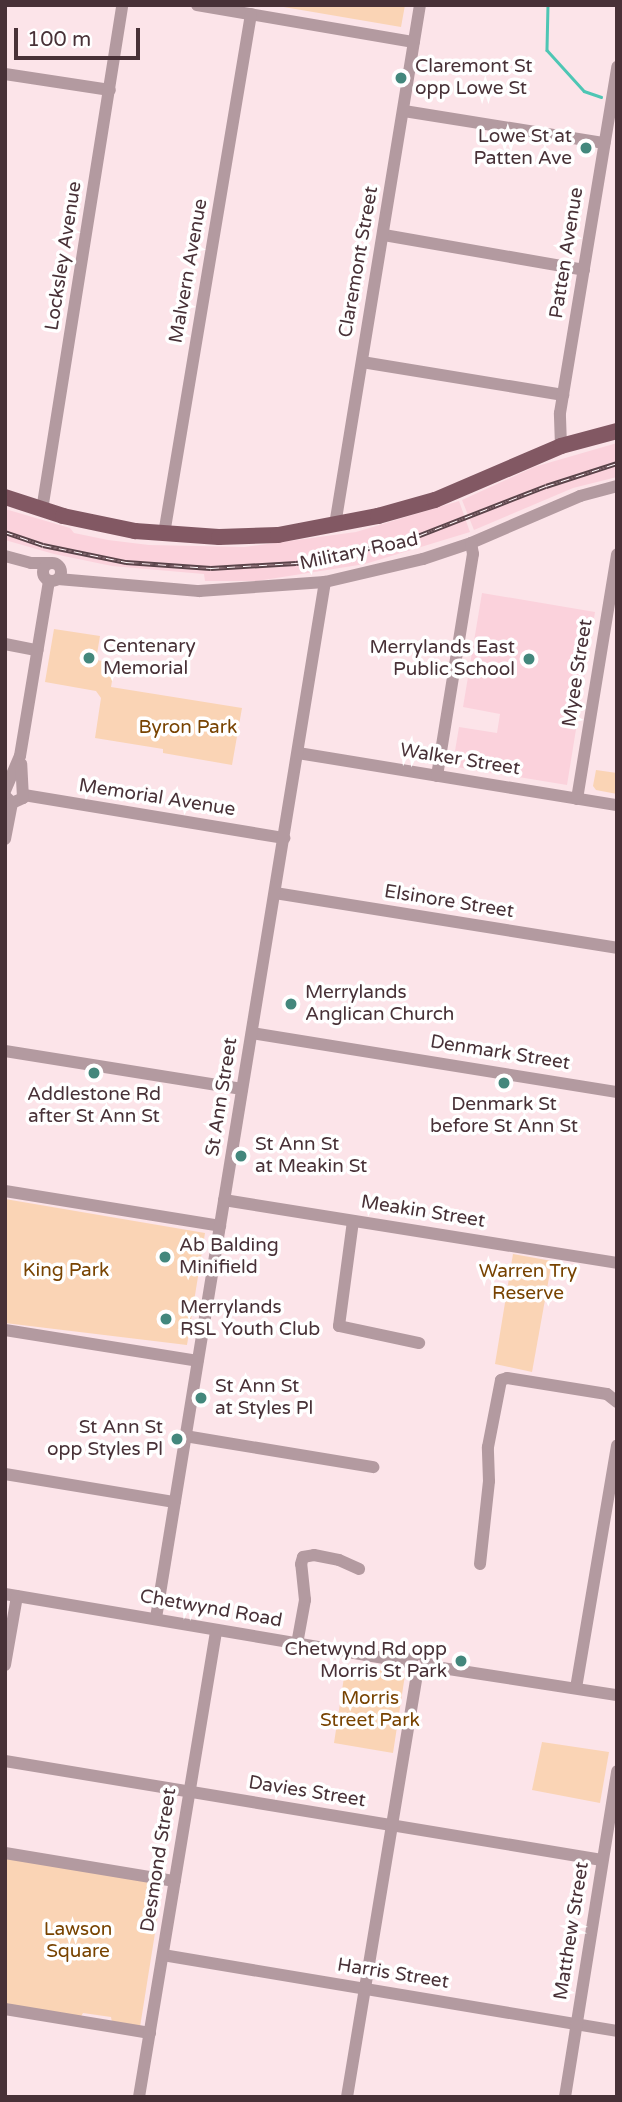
<!DOCTYPE html>
<style>
body{margin:0}
#map{position:relative;width:622px;height:2102px;overflow:hidden;background:#fce4e9;font-family:"Varela Round",sans-serif}
div>[style]{position:absolute}
[style*='--x']{left:calc(var(--x)*1px);top:calc(var(--y)*1px);width:calc(var(--w)*1px);rotate:calc(var(--a)*1deg)}
.built>*{inset:0;background:#fbd2dc}
.green>*{inset:0;background:#fad4b5}
.stream>*{height:2.5px;margin:-1.25px;padding:0 1.25px;transform-origin:1.25px;border-radius:1.25px;background:#4ec6b4}
.minor>*{height:12px;margin:-6px;padding:0 6px;transform-origin:6px;border-radius:6px;background:#b39aa0}
.minor>.ring{margin:-6px;padding:0;box-sizing:content-box;background:none;border:12px solid #b39aa0;border-radius:50%}
.major>*{height:16px;margin:-8px;padding:0 8px;transform-origin:8px;border-radius:8px;background:#825863}
.rail>*{height:5px;margin-top:-2.5px;transform-origin:0;background:repeating-linear-gradient(90deg,#fff 0 8px,#5b444a 0 16px);box-sizing:border-box;border-block:2px solid #5b444a}
.dots>*{width:19px;height:19px;translate:-50% -50%;box-sizing:border-box;border:4px solid #fff;border-radius:50%}
span{translate:-50% -50%;white-space:nowrap;text-align:center;line-height:1.15;-webkit-text-stroke:7px #fff;paint-order:stroke}
.poi-label{font-size:19px;color:#483137}
.left{translate:0 -50%;text-align:left}
.right{translate:-100% -50%;text-align:right}
.street-label{font-size:19px;color:#483137}
.park-label{font-size:19px;color:#784301}
.frame{position:absolute;inset:0;border:7px solid #483137;pointer-events:none}
.scale{position:absolute;left:14px;top:28px;width:126px;height:32px;box-sizing:border-box;border:4px solid #483137;border-top:0;padding-left:9px;font-size:21px;line-height:24px;white-space:nowrap;color:#483137;-webkit-text-stroke:5px #fff;paint-order:stroke}
</style>
<div id="map">
<div class="built">
<div style="clip-path:polygon(617px 443px,617px 477px,573px 488px,474px 530px,462px 500px,534px 467px)"></div>
<div style="clip-path:polygon(459px 501px,470px 532px,365px 564px,257px 581px,205px 581px,204px 574px,112px 566px,54px 554px,5px 540px,5px 509px,70px 528px,74px 533px,108px 540px,149px 545px,244px 547px,356px 532px)"></div>
<div style="clip-path:polygon(482px 593px,595px 612px,567px 785px,457px 767px,453px 763px,459px 727px,497px 733px,500px 714px,463px 707px)"></div>
</div>
<div class="green">
<div style="clip-path:polygon(272px 5px,405px 5px,401px 27px)"></div>
<div style="clip-path:polygon(54px 629px,100px 636px,96px 660px,115px 663px,111px 687px,242px 708px,232px 765px,163px 753px,163px 749px,95px 738px,101px 698px,96px 691px,45px 682px)"></div>
<div style="clip-path:polygon(596px 770px,617px 773px,617px 794px,596px 790px,593px 786px)"></div>
<div style="clip-path:polygon(5px 1199px,205px 1233px,187px 1345px,5px 1323px)"></div>
<div style="clip-path:polygon(513px 1254px,552px 1261px,532px 1372px,495px 1364px)"></div>
<div style="clip-path:polygon(346px 1664px,405px 1675px,393px 1753px,334px 1743px)"></div>
<div style="clip-path:polygon(542px 1742px,609px 1752px,600px 1803px,532px 1790px)"></div>
<div style="clip-path:polygon(5px 1856px,163px 1883px,140px 2027px,112px 2023px,111px 2017px,83px 2013px,80px 2018px,5px 2007px)"></div>
</div>
<div class="stream">
<div style="--x:548;--y:5;--w:45;--a:91.3"></div>
<div style="--x:547;--y:50;--w:55;--a:47.9"></div>
<div style="--x:584;--y:91;--w:18;--a:19"></div>
</div>
<div class="minor">
<div style="--x:197;--y:5;--w:220;--a:9.7"></div>
<div style="--x:5;--y:74;--w:106;--a:8.7"></div>
<div style="--x:404;--y:111;--w:203;--a:9.1"></div>
<div style="--x:384;--y:235;--w:203;--a:9.9"></div>
<div style="--x:362;--y:362;--w:204;--a:9.3"></div>
<div style="--x:561;--y:446;--w:33;--a:-92"></div>
<div style="--x:560;--y:413;--w:351;--a:-80.6"></div>
<div style="--x:42;--y:510;--w:509;--a:-80.96"></div>
<div style="--x:335;--y:525;--w:527;--a:-80.72"></div>
<div style="--x:164;--y:534;--w:527;--a:-80.5"></div>
<div style="--x:5;--y:556;--w:27;--a:15"></div>
<div style="--x:31;--y:563;--w:19;--a:0"></div>
<div class="ring" style="left:43px;top:563px;width:6px;height:6px"></div>
<div style="--x:58;--y:579;--w:142;--a:4.9"></div>
<div style="--x:199;--y:591;--w:126;--a:-4.1"></div>
<div style="--x:325;--y:582;--w:101;--a:-13.2"></div>
<div style="--x:423;--y:559;--w:51;--a:-18.4"></div>
<div style="--x:471;--y:543;--w:119;--a:-23.3"></div>
<div style="--x:580;--y:496;--w:38;--a:-15"></div>
<div style="--x:5;--y:644;--w:33;--a:11"></div>
<div style="--x:298;--y:753;--w:323;--a:9.3"></div>
<div style="--x:437;--y:776;--w:225;--a:-80.8"></div>
<div style="--x:473;--y:554;--w:11;--a:-100"></div>
<div style="--x:5;--y:791;--w:38;--a:-67"></div>
<div style="--x:20;--y:756;--w:177;--a:-80.6"></div>
<div style="--x:24;--y:795;--w:264;--a:9.4"></div>
<div style="--x:5;--y:796;--w:10;--a:45"></div>
<div style="--x:12;--y:803;--w:12;--a:-24"></div>
<div style="--x:23;--y:798;--w:34;--a:-93"></div>
<div style="--x:577;--y:799;--w:248;--a:-80.7"></div>
<div style="--x:5;--y:839;--w:37;--a:-79"></div>
<div style="--x:275;--y:893;--w:346;--a:9.1"></div>
<div style="--x:252;--y:1033;--w:370;--a:9.2"></div>
<div style="--x:5;--y:1051;--w:240;--a:9.1"></div>
<div style="--x:5;--y:1191;--w:218;--a:9.2"></div>
<div style="--x:224;--y:1200;--w:398;--a:9.1"></div>
<div style="--x:353;--y:1221;--w:106;--a:97.6"></div>
<div style="--x:339;--y:1326;--w:82;--a:12"></div>
<div style="--x:5;--y:1330;--w:195;--a:9.1"></div>
<div style="--x:185;--y:1436;--w:191;--a:9.4"></div>
<div style="--x:5;--y:1474;--w:172;--a:9.4"></div>
<div style="--x:480;--y:1564;--w:83;--a:-83.8"></div>
<div style="--x:489;--y:1481;--w:34;--a:-92"></div>
<div style="--x:488;--y:1447;--w:68;--a:-79"></div>
<div style="--x:501;--y:1380;--w:6;--a:-18"></div>
<div style="--x:507;--y:1378;--w:101;--a:9.1"></div>
<div style="--x:607;--y:1394;--w:13;--a:39"></div>
<div style="--x:5;--y:1594;--w:410;--a:9.6"></div>
<div style="--x:156;--y:1618;--w:1050;--a:-80.74"></div>
<div style="--x:297;--y:1644;--w:45;--a:-79.7"></div>
<div style="--x:305;--y:1600;--w:36;--a:-96"></div>
<div style="--x:301;--y:1564;--w:7;--a:-74"></div>
<div style="--x:303;--y:1557;--w:11;--a:-10"></div>
<div style="--x:314;--y:1555;--w:25;--a:11"></div>
<div style="--x:339;--y:1560;--w:22;--a:24"></div>
<div style="--x:409;--y:1662;--w:11;--a:-49"></div>
<div style="--x:416;--y:1654;--w:7;--a:0"></div>
<div style="--x:423;--y:1654;--w:13;--a:63"></div>
<div style="--x:5;--y:1665;--w:70;--a:-80.1"></div>
<div style="--x:429;--y:1666;--w:190;--a:8.8"></div>
<div style="--x:576;--y:1688;--w:246;--a:-80.4"></div>
<div style="--x:5;--y:1761;--w:605;--a:9.42"></div>
<div style="--x:5;--y:1853;--w:172;--a:9.4"></div>
<div style="--x:163;--y:1955;--w:460;--a:9.5"></div>
<div style="--x:5;--y:2009;--w:147;--a:9.4"></div>
<div style="--x:139;--y:2097;--w:473;--a:-80.6"></div>
<div style="--x:347;--y:2097;--w:429;--a:-80.6"></div>
<div style="--x:565;--y:2097;--w:330;--a:-80.9"></div>
</div>
<div class="major">
<div style="--x:5;--y:497;--w:61;--a:18.1"></div>
<div style="--x:63;--y:516;--w:74;--a:11.8"></div>
<div style="--x:135;--y:531;--w:84;--a:4.1"></div>
<div style="--x:219;--y:537;--w:59;--a:-1.9"></div>
<div style="--x:278;--y:535;--w:102;--a:-10.8"></div>
<div style="--x:378;--y:516;--w:59;--a:-15.7"></div>
<div style="--x:435;--y:500;--w:137;--a:-23.2"></div>
<div style="--x:561;--y:446;--w:58;--a:-15"></div>
</div>
<div class="rail">
<div style="--x:5;--y:532;--w:40;--a:18.9"></div>
<div style="--x:43;--y:545;--w:85;--a:11.6"></div>
<div style="--x:126;--y:562;--w:85;--a:4"></div>
<div style="--x:211;--y:568;--w:85;--a:-3.4"></div>
<div style="--x:296;--y:563;--w:42;--a:-9.7"></div>
<div style="--x:337;--y:556;--w:86;--a:-14.2"></div>
<div style="--x:420;--y:535;--w:135;--a:-21.3"></div>
<div style="--x:546;--y:486;--w:75;--a:-17.9"></div>
</div>
<div class="dots">
<div style="left:401px;top:78px;background:#43877c"></div>
<div style="left:586px;top:148px;background:#43877c"></div>
<div style="left:89px;top:658px;background:#43877c"></div>
<div style="left:529px;top:659px;background:#43877c"></div>
<div style="left:291px;top:1004px;background:#43877c"></div>
<div style="left:94px;top:1073px;background:#43877c"></div>
<div style="left:504px;top:1083px;background:#43877c"></div>
<div style="left:241px;top:1156px;background:#43877c"></div>
<div style="left:165px;top:1257px;background:#43877c"></div>
<div style="left:166px;top:1319px;background:#43877c"></div>
<div style="left:201px;top:1398px;background:#43877c"></div>
<div style="left:177px;top:1439px;background:#43877c"></div>
<div style="left:461px;top:1661px;background:#43877c"></div>
</div>
<div class="poi-label">
<span class="left" style="left:415px;top:78px">Claremont St<br>opp Lowe St</span>
<span class="right" style="left:572px;top:148px">Lowe St at<br>Patten Ave</span>
<span class="left" style="left:103px;top:658px">Centenary<br>Memorial</span>
<span class="right" style="left:515px;top:659px">Merrylands East<br>Public School</span>
<span class="left" style="left:305px;top:1004px">Merrylands<br>Anglican Church</span>
<span style="left:94px;top:1106px">Addlestone Rd<br>after St Ann St</span>
<span style="left:504px;top:1116px">Denmark St<br>before St Ann St</span>
<span class="left" style="left:255px;top:1156px">St Ann St<br>at Meakin St</span>
<span class="left" style="left:179px;top:1257px">Ab Balding<br>Minifield</span>
<span class="left" style="left:180px;top:1319px">Merrylands<br>RSL Youth Club</span>
<span class="left" style="left:215px;top:1398px">St Ann St<br>at Styles Pl</span>
<span class="right" style="left:163px;top:1439px">St Ann St<br>opp Styles Pl</span>
<span class="right" style="left:447px;top:1661px">Chetwynd Rd opp<br>Morris St Park</span>
</div>
<div class="street-label">
<span style="left:567px;top:253px;rotate:-81deg">Patten Avenue</span>
<span style="left:64px;top:256px;rotate:-81deg">Locksley Avenue</span>
<span style="left:359px;top:262px;rotate:-80deg">Claremont Street</span>
<span style="left:189px;top:271px;rotate:-80deg">Malvern Avenue</span>
<span style="left:359px;top:552px;rotate:-12deg">Military Road</span>
<span style="left:578px;top:673px;rotate:-81deg">Myee Street</span>
<span style="left:460px;top:760px;rotate:9deg">Walker Street</span>
<span style="left:157px;top:798px;rotate:9deg">Memorial Avenue</span>
<span style="left:449px;top:902px;rotate:9deg">Elsinore Street</span>
<span style="left:500px;top:1053px;rotate:9deg">Denmark Street</span>
<span style="left:222px;top:1097px;rotate:-81deg">St Ann Street</span>
<span style="left:423px;top:1212px;rotate:9deg">Meakin Street</span>
<span style="left:211px;top:1609px;rotate:10deg">Chetwynd Road</span>
<span style="left:307px;top:1792px;rotate:9deg">Davies Street</span>
<span style="left:159px;top:1860px;rotate:-81deg">Desmond Street</span>
<span style="left:572px;top:1931px;rotate:-81deg">Matthew Street</span>
<span style="left:393px;top:1974px;rotate:9deg">Harris Street</span>
</div>
<div class="park-label">
<span style="left:188px;top:728px">Byron Park</span>
<span style="left:66px;top:1271px">King Park</span>
<span style="left:528px;top:1283px">Warren Try<br>Reserve</span>
<span style="left:370px;top:1710px">Morris<br>Street Park</span>
<span style="left:78px;top:1941px">Lawson<br>Square</span>
</div>
<div class="frame"></div>
<div class="scale">100 m</div>
</div>
